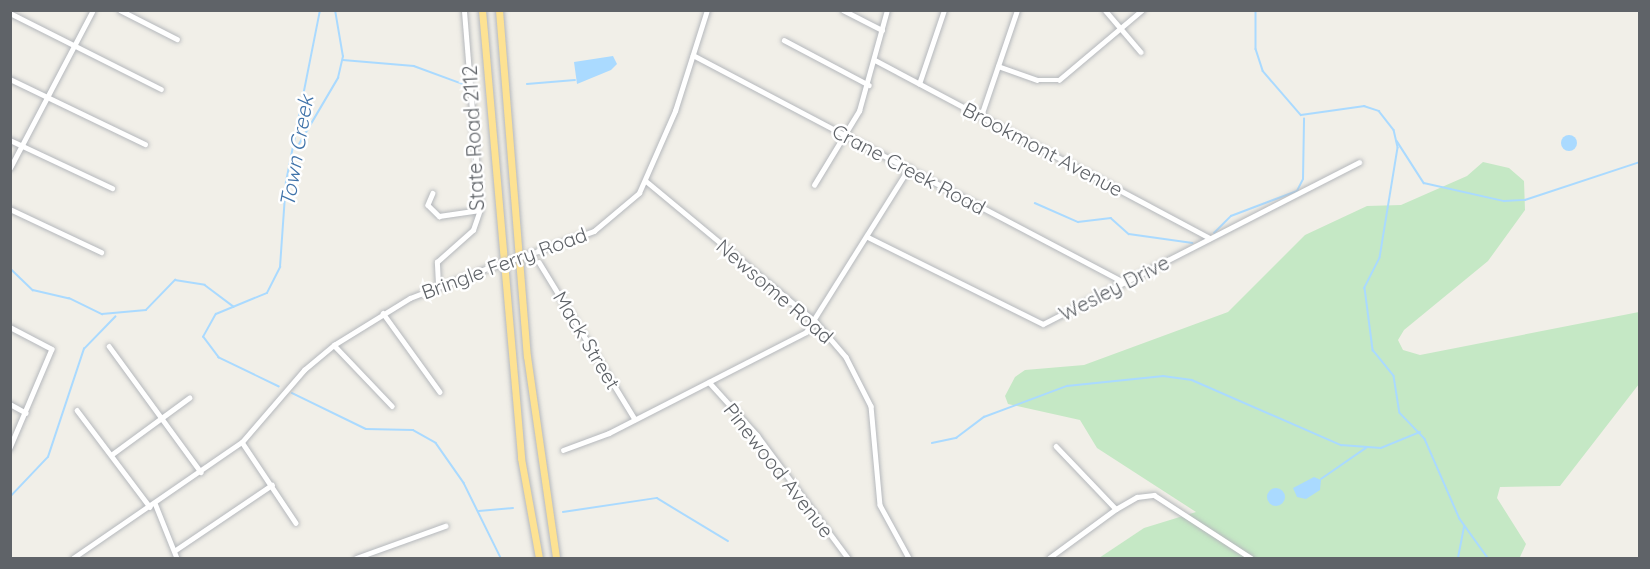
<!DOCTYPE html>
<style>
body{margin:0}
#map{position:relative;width:1650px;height:569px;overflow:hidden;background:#f1efe8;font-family:Quicksand,sans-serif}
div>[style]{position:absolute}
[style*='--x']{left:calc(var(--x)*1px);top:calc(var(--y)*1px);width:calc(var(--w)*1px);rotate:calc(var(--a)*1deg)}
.green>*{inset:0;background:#c5e8c5}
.water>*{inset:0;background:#aadaff}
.round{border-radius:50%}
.stream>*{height:1.5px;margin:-0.75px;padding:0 0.75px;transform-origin:0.75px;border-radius:0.75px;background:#aadaff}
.roads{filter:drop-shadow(0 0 2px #b5b8bc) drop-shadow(0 0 2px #b5b8bc)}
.minor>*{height:4.5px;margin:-2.25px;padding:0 2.25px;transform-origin:2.25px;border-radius:2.25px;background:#fff}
.highway>*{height:7px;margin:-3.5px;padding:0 3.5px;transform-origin:3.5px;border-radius:3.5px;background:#fde293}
.bridges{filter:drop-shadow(0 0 2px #b5b8bc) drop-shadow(0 0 2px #b5b8bc)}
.minor-bridge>*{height:4.5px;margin:-2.25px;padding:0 2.25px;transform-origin:2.25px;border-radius:2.25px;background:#fff}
span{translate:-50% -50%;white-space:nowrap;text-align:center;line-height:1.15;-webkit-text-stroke:5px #fff;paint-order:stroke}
.street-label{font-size:20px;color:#5f6368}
.water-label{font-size:21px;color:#4174aa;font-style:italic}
.frame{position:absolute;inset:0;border:12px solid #5f6368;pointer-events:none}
</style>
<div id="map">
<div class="green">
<div style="clip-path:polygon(1483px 162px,1509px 168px,1524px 181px,1525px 210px,1488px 261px,1404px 330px,1398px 340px,1403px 350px,1420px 355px,1639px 312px,1639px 384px,1560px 486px,1500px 487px,1497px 498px,1526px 544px,1520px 557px,1099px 558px,1144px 528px,1196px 512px,1097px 448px,1080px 420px,1008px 404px,1005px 396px,1015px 377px,1025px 370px,1084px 365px,1228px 312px,1305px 235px,1367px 206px,1401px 205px,1467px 176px)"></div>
</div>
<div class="water">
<div style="clip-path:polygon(613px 56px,617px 64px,611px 70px,577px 84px,574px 62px)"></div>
<div class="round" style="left:1561px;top:135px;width:16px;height:16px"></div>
<div style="clip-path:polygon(1314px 477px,1321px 480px,1320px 490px,1306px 499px,1297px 497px,1293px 488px)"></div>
<div class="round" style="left:1267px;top:488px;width:18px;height:18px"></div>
</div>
<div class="stream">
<div style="--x:1256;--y:10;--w:39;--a:90"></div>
<div style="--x:1256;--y:49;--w:23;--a:72"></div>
<div style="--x:1263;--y:71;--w:58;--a:49.2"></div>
<div style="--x:1301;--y:115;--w:64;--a:-8.1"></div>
<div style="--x:1364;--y:106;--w:16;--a:18"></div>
<div style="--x:1379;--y:111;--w:24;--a:52"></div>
<div style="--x:1394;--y:130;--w:18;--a:77"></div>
<div style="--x:1398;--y:148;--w:111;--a:99.3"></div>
<div style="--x:1380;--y:258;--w:34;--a:117"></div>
<div style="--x:1365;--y:288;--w:63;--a:82.6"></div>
<div style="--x:1373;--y:350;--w:33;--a:51"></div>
<div style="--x:1394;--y:376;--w:37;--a:81"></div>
<div style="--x:1400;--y:413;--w:36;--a:46"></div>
<div style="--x:1425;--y:439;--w:87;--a:66.4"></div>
<div style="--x:1460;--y:519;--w:48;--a:54.3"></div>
<div style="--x:343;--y:60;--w:71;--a:4.8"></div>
<div style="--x:414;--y:66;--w:52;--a:20.2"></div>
<div style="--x:527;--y:84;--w:48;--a:-4.8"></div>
<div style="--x:1397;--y:141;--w:50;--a:57.3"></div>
<div style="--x:1424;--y:183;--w:82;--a:12.7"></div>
<div style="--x:1504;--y:201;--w:21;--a:-3"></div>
<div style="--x:1525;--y:200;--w:121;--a:-18.3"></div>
<div style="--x:298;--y:146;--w:79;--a:-59.5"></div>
<div style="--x:338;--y:78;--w:22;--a:-77"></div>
<div style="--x:343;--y:57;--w:48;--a:-99.7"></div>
<div style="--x:1035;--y:203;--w:47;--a:23.8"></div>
<div style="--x:1078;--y:222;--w:33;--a:-7"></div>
<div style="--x:1111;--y:218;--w:24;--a:42"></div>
<div style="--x:1129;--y:234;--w:64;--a:8.1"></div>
<div style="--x:1214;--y:233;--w:24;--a:-45"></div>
<div style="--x:1231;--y:216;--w:71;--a:-20.7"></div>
<div style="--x:1297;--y:191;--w:13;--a:-63"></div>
<div style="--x:1303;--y:179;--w:60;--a:-89"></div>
<div style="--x:10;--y:268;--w:32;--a:44"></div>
<div style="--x:33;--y:290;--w:37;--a:13"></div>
<div style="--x:69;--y:298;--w:37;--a:26"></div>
<div style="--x:102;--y:314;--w:44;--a:-5.2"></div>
<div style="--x:146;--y:310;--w:42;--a:-46"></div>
<div style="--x:175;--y:280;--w:30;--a:9"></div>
<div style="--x:205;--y:285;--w:36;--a:37"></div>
<div style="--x:279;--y:387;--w:67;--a:-154.2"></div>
<div style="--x:219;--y:358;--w:26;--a:-127"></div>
<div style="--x:203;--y:337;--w:26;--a:-61"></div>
<div style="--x:216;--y:314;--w:55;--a:-22.4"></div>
<div style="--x:267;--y:293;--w:29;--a:-63"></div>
<div style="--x:280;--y:267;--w:85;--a:-86"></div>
<div style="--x:286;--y:182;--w:175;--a:-78.8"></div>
<div style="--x:292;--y:393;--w:82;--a:25.9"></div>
<div style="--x:366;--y:429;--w:47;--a:1.2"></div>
<div style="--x:413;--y:430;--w:26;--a:29"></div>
<div style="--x:436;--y:443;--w:49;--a:55"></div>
<div style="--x:464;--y:483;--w:84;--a:63.7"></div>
<div style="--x:932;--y:443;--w:25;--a:-12"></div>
<div style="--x:956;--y:438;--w:35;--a:-37"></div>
<div style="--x:984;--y:417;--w:89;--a:-20.5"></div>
<div style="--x:1067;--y:386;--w:97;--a:-5.9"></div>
<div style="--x:1163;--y:376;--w:29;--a:8"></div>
<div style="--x:1192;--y:380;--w:163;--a:23.6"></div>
<div style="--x:1341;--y:445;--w:40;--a:4.3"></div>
<div style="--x:1381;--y:448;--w:42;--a:-22.3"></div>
<div style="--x:1321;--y:479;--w:55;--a:-34.6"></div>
<div style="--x:10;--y:497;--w:55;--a:-46.5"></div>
<div style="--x:48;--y:457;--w:114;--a:-71.6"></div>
<div style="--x:84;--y:349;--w:45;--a:-45.9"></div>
<div style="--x:479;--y:511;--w:34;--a:-5"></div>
<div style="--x:563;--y:512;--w:95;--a:-8.5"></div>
<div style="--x:657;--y:498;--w:83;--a:31.2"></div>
<div style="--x:1458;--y:558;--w:32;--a:-79"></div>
</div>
<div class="roads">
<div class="minor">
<div style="--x:120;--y:10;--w:64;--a:27"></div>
<div style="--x:843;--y:10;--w:44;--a:27.1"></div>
<div style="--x:1105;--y:10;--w:55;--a:49.4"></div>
<div style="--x:10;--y:13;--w:169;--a:26.7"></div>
<div style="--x:784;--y:40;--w:96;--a:27.9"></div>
<div style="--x:693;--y:55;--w:488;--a:27.8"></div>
<div style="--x:875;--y:60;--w:379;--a:28"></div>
<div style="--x:998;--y:66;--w:41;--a:19.7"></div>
<div style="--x:1037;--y:80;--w:22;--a:0"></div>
<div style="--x:1059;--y:80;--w:109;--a:-40.1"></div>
<div style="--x:10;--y:79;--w:150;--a:25.7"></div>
<div style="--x:919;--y:84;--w:78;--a:-71.3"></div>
<div style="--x:981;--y:116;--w:112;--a:-71.2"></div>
<div style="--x:10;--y:140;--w:113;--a:25.2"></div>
<div style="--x:10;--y:168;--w:178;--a:-62.3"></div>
<div style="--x:646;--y:181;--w:221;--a:39.7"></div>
<div style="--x:816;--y:322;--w:46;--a:49.4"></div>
<div style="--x:846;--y:357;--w:55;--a:63"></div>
<div style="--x:871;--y:406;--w:99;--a:84.8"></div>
<div style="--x:880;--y:505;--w:60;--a:61.3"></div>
<div style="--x:814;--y:185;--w:87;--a:-58.7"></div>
<div style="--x:859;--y:111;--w:105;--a:-74.5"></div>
<div style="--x:433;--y:193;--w:13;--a:113"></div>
<div style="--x:428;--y:205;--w:16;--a:45"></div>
<div style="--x:439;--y:216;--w:41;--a:-8.3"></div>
<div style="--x:10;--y:209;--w:101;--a:25.3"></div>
<div style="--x:868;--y:237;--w:195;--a:26.4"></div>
<div style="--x:1043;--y:324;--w:355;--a:-27.1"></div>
<div style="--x:530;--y:254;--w:68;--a:-19.8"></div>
<div style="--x:594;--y:231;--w:59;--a:-40.2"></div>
<div style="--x:639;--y:193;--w:90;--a:-66.3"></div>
<div style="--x:675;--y:111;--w:106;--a:-72.4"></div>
<div style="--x:539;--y:262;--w:184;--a:58.6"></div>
<div style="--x:438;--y:284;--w:22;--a:-93"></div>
<div style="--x:437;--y:262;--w:48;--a:-41.6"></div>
<div style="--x:473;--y:230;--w:21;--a:-71"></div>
<div style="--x:480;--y:210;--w:201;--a:-94.6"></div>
<div style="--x:383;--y:313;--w:97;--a:54.2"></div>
<div style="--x:10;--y:327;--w:47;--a:27.6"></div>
<div style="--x:52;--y:349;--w:108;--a:113"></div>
<div style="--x:334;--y:345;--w:84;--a:46.4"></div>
<div style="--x:109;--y:346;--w:156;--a:53.9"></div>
<div style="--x:709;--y:382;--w:72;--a:47.8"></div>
<div style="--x:757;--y:435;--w:153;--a:53.5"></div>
<div style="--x:10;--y:404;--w:18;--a:29"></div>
<div style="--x:77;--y:410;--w:121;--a:53"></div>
<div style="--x:242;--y:442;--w:97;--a:56.3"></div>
<div style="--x:1056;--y:446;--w:87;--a:46.4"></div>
<div style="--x:563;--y:450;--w:49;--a:-20.3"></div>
<div style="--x:609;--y:433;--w:221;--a:-27.1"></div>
<div style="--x:806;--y:332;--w:194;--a:-57.9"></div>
<div style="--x:111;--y:455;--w:97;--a:-36.2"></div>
<div style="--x:155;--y:503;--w:59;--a:68.2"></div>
<div style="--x:174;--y:551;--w:118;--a:-34"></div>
<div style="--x:73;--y:558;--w:205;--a:-34.5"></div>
<div style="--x:242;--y:442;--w:95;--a:-49.3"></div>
<div style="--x:304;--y:370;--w:39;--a:-40"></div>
<div style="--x:334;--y:345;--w:89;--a:-31.7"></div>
<div style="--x:410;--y:298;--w:89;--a:-21.1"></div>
<div style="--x:356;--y:558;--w:95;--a:-19.8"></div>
<div style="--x:1049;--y:558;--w:83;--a:-36.2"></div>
<div style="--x:1116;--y:509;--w:24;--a:-30"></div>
<div style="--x:1137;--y:497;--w:17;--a:-7"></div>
<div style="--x:1154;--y:495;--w:116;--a:33"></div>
</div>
<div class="highway">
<div style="--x:482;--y:10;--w:450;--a:85"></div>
<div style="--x:521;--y:458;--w:102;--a:79.8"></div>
<div style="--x:499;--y:10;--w:347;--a:85.4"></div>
<div style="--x:527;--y:356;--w:204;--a:81.8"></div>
</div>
</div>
<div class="bridges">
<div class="minor-bridge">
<div style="--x:493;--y:266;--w:39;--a:-18"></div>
</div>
</div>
<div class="street-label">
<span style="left:473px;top:138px;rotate:-93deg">State Road 2112</span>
<span style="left:1043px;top:149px;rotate:28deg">Brookmont Avenue</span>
<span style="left:909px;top:169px;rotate:28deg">Crane Creek Road</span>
<span style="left:504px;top:263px;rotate:-20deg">Bringle Ferry Road</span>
<span style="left:1114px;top:288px;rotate:-27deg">Wesley Drive</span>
<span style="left:775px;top:291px;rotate:41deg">Newsome Road</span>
<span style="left:587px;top:340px;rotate:59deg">Mack Street</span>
<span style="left:779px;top:470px;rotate:52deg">Pinewood Avenue</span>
</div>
<div class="water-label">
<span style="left:296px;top:151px;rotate:-80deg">Town Creek</span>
</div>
<div class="frame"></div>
</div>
